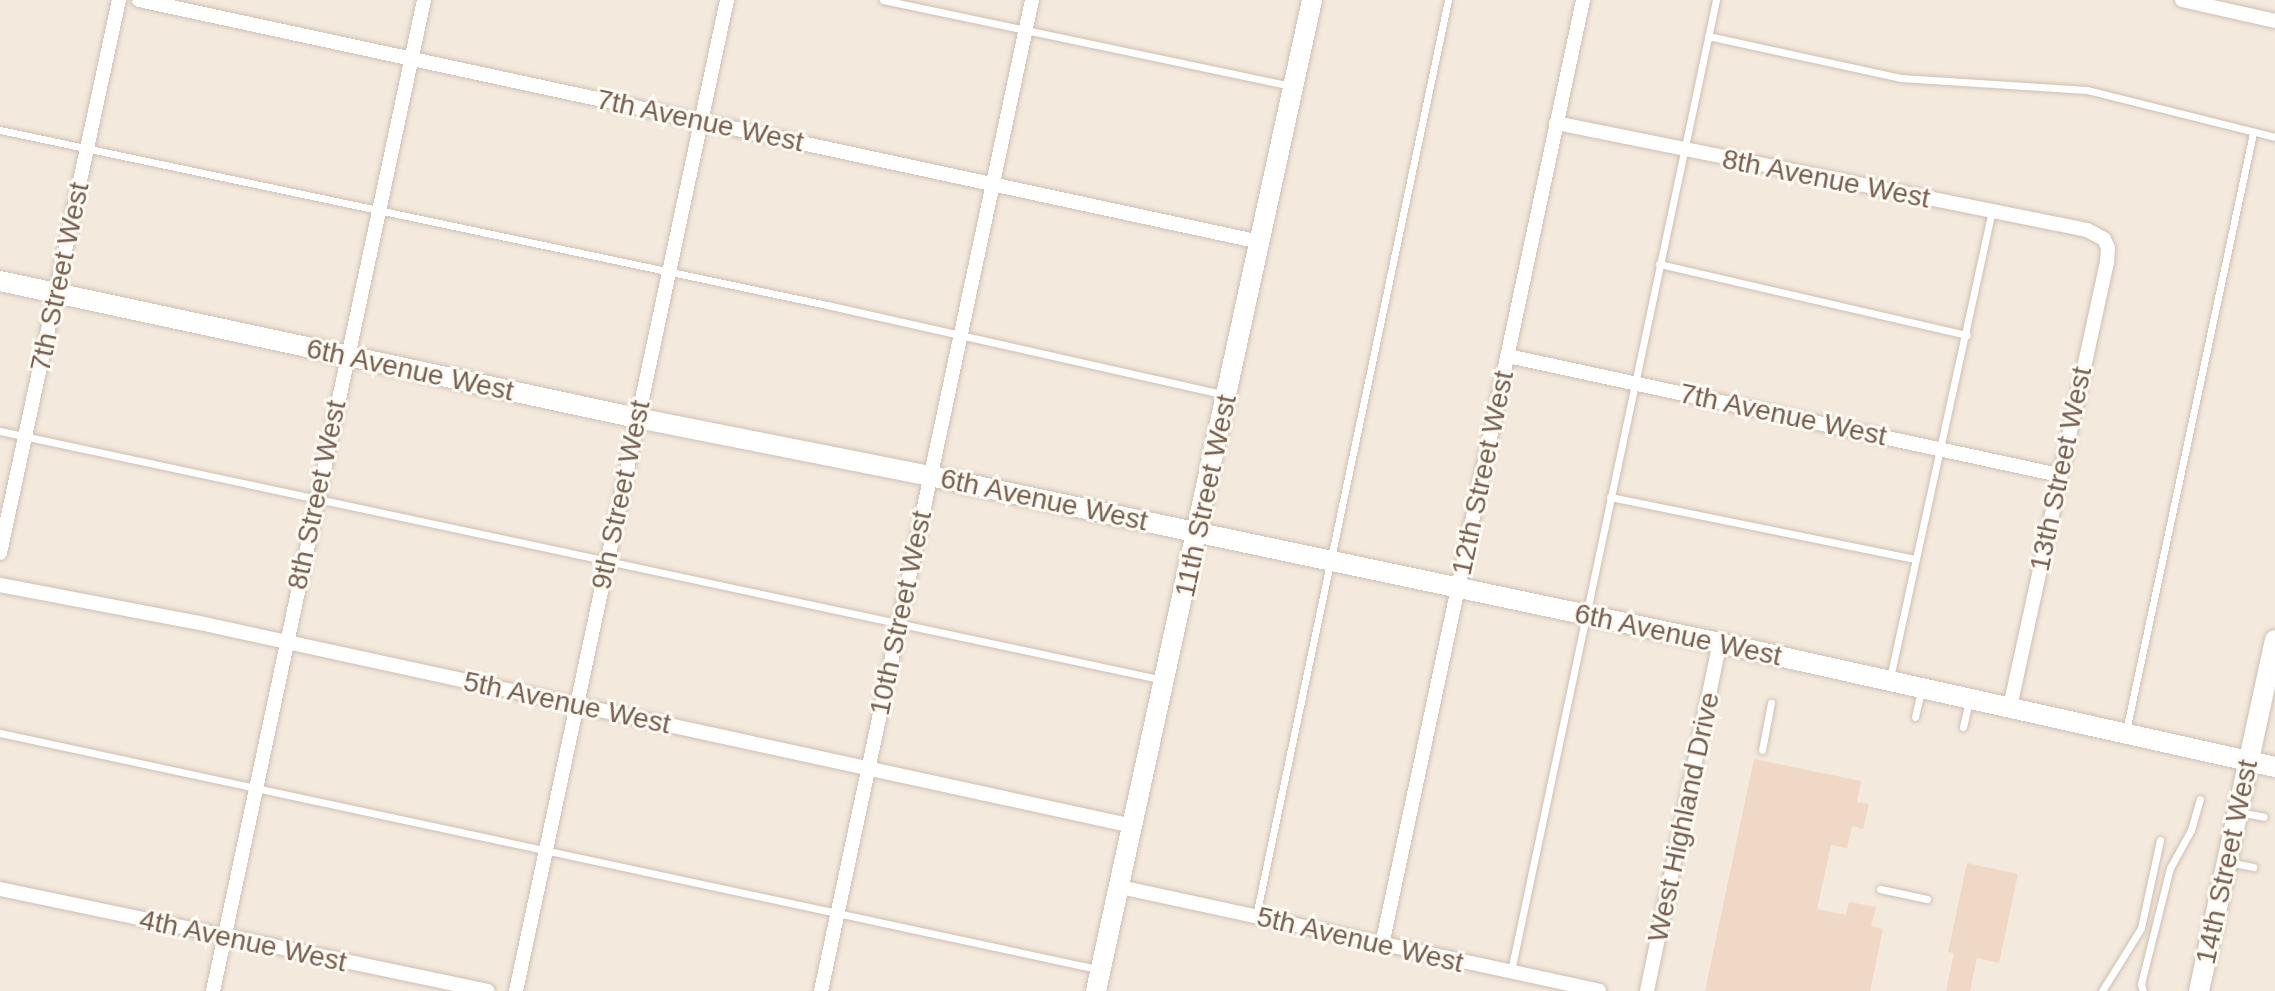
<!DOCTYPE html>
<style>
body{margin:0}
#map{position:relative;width:2275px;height:991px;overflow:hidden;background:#fcf7ed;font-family:Helvetica,sans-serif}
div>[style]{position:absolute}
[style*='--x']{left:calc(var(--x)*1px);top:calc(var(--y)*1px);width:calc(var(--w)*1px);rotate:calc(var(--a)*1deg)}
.residential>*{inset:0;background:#f3e9dc}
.building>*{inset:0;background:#f0d8c6}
.roads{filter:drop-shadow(0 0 2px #cebfb2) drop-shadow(0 0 2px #cebfb2)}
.lane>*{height:7px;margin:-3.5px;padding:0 3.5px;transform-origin:3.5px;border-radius:3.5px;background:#fff}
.street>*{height:14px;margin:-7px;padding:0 7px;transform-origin:7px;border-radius:7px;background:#fff}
.secondary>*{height:20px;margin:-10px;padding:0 10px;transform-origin:10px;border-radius:10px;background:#fff}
span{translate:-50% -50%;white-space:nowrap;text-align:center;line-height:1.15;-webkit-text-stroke:6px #fefaf4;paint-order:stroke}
.street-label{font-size:28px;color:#775f50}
</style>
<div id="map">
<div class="residential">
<div style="clip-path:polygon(0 0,2275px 0,2275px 991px,0 991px)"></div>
</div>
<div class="building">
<div style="clip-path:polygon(1754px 759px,1861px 781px,1857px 802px,1869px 804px,1863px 829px,1852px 826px,1847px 848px,1831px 845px,1817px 909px,1846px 915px,1849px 902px,1876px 907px,1871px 926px,1883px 929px,1870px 991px,1705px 991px)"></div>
<div style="clip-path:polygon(1967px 863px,2018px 874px,1999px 963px,1977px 958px,1970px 991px,1946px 991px,1954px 953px,1948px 952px)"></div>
</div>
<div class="roads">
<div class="lane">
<div style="--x:883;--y:0;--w:418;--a:11.9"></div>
<div style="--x:1708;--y:36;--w:198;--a:12.3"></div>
<div style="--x:1901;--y:78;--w:186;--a:3.7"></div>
<div style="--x:2087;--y:90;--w:194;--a:14"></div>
<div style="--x:0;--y:130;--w:845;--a:11.95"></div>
<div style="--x:827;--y:305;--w:408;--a:12.7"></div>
<div style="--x:1659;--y:264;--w:316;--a:13"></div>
<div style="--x:0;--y:431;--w:1189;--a:12.08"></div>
<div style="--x:1610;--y:497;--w:310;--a:11.5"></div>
<div style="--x:1890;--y:678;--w:477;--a:-77.7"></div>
<div style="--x:1915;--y:717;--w:28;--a:-77"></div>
<div style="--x:1963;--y:727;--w:26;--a:-77"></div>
<div style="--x:2126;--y:731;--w:611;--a:-78.01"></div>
<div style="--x:0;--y:733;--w:1122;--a:12.14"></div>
<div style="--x:1762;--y:750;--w:48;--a:-79.2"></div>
<div style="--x:2239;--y:812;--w:25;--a:11"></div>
<div style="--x:2229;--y:862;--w:25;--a:12"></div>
<div style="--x:1880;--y:889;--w:48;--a:12"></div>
<div style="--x:1256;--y:916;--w:936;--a:-78.16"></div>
<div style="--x:1511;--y:971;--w:992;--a:-78.08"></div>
<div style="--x:2102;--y:991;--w:74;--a:-58.2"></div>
<div style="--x:2141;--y:928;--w:90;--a:-77.8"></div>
<div style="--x:2143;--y:991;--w:7;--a:-106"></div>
<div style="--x:2141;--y:984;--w:120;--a:-76"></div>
<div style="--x:2170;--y:868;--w:43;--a:-61.1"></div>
<div style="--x:2191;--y:830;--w:32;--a:-74"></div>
</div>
<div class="street">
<div style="--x:139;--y:0;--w:1147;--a:12.18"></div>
<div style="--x:2182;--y:0;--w:95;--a:12.7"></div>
<div style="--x:1556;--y:123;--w:542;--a:11.39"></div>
<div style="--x:2087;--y:230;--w:19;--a:28"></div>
<div style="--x:2104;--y:239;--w:10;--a:66"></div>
<div style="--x:2108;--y:248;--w:14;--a:94"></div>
<div style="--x:2107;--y:262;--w:456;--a:102.3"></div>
<div style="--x:1508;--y:356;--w:564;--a:12.19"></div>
<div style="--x:0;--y:553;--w:566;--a:-77.86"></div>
<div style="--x:0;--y:585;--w:213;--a:10.8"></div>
<div style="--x:209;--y:625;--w:946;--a:12.27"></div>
<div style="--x:1120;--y:887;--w:490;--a:12.2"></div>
<div style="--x:0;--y:889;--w:498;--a:11.8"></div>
<div style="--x:1382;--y:945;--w:966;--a:-77.99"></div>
<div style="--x:213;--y:991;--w:1013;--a:-77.98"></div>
<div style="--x:516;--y:991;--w:1013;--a:-77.98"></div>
<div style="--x:821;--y:991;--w:1013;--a:-77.98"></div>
<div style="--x:1647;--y:991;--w:356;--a:-78.2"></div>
</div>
<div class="secondary">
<div style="--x:0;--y:281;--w:652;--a:12.14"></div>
<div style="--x:637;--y:418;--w:299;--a:11.2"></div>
<div style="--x:930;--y:476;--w:807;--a:11.94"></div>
<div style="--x:1720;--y:643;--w:569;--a:12.59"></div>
<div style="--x:1096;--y:991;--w:1014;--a:-77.7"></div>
<div style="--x:2199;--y:991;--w:359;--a:-77.8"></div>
</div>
</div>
<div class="street-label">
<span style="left:700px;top:121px;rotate:12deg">7th Avenue West</span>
<span style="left:1826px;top:179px;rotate:11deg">8th Avenue West</span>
<span style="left:60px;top:277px;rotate:-78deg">7th Street West</span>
<span style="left:410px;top:370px;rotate:12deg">6th Avenue West</span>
<span style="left:1783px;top:415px;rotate:12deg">7th Avenue West</span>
<span style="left:2061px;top:469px;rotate:-78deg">13th Street West</span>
<span style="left:1483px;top:473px;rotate:-78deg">12th Street West</span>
<span style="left:317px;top:495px;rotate:-78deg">8th Street West</span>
<span style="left:621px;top:495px;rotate:-78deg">9th Street West</span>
<span style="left:1206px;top:496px;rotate:-78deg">11th Street West</span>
<span style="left:1044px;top:500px;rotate:12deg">6th Avenue West</span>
<span style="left:901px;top:613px;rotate:-78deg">10th Street West</span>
<span style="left:1678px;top:635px;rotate:12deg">6th Avenue West</span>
<span style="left:567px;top:703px;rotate:12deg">5th Avenue West</span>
<span style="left:1684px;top:817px;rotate:-78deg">West Highland Drive</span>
<span style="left:2227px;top:862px;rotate:-78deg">14th Street West</span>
<span style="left:1360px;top:940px;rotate:13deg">5th Avenue West</span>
<span style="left:243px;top:941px;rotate:12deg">4th Avenue West</span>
</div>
</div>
